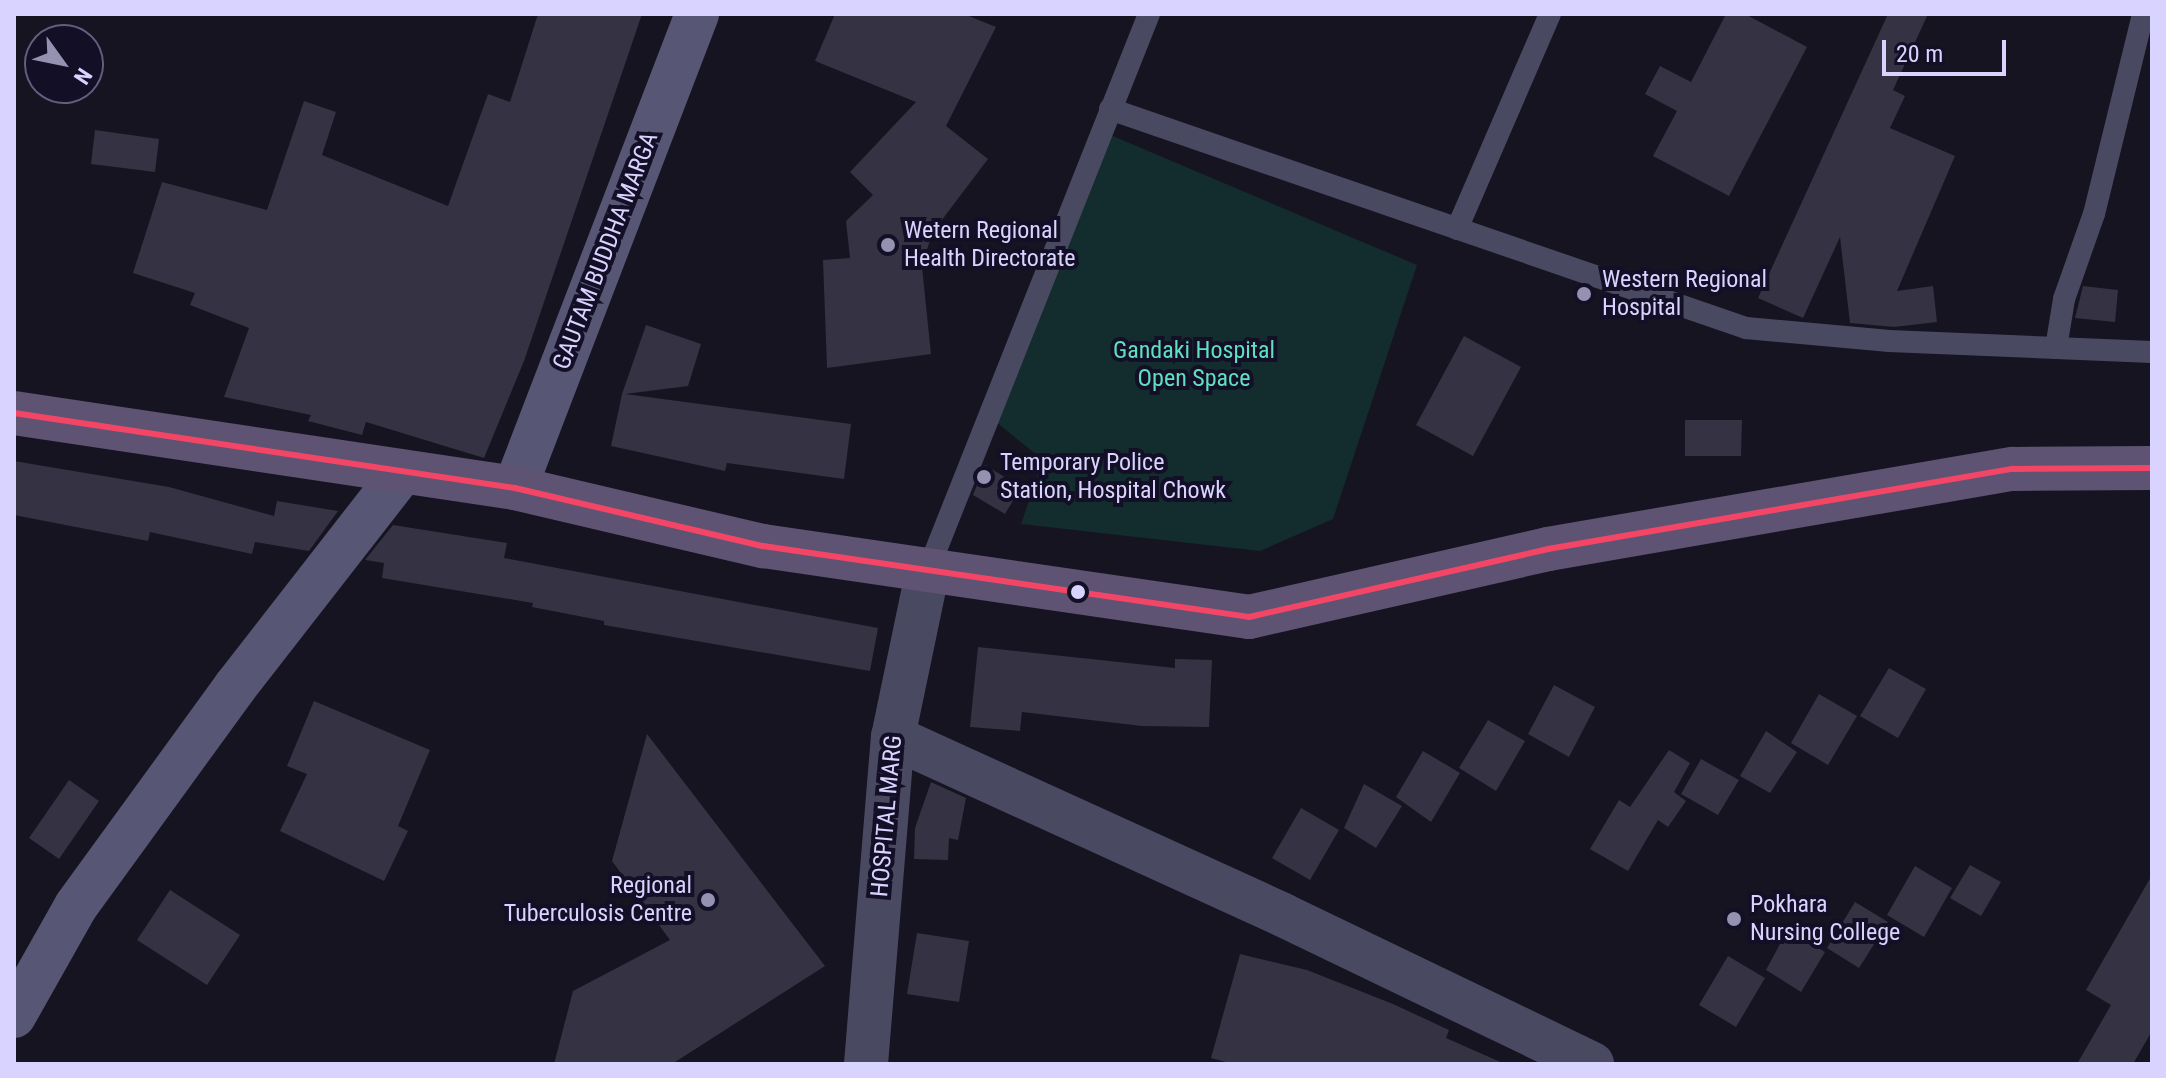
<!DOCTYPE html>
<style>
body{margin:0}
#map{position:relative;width:2166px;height:1078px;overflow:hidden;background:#161421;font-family:"Roboto Condensed",sans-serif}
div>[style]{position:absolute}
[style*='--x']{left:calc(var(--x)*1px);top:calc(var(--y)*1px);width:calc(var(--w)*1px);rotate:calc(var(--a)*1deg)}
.green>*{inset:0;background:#132c2d}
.building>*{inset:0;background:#343243}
.lane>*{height:22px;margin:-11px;padding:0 11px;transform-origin:11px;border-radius:11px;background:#4a4962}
.street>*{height:44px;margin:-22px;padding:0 22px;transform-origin:22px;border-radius:22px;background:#4a4962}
.secondary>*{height:44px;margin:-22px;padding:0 22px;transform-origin:22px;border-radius:22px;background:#575674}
.primary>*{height:44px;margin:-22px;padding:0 22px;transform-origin:22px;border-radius:22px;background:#5e5373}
.bus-1>*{height:6px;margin:-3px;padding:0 3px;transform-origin:3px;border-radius:3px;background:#f34667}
.dots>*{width:22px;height:22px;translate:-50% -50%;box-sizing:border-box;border:4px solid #130f26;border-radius:50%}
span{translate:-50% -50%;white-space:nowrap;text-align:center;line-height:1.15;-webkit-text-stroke:8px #130f26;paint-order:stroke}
.poi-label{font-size:24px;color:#d9d4ff}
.left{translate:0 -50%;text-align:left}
.right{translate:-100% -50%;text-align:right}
.street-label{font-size:24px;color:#d9d4ff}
.park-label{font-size:24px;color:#5fe0c0}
.frame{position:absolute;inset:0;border:16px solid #d9d4ff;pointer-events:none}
.north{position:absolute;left:24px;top:24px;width:80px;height:80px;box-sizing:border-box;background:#130f26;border:2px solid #625e7d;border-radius:50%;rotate:123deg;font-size:22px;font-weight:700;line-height:32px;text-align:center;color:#d9d4ff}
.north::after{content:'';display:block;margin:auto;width:28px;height:36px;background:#9591b1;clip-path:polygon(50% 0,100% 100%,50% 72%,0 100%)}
.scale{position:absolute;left:1882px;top:40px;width:124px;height:36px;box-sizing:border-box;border:4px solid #d9d4ff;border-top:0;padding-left:10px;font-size:24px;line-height:28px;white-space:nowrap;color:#d9d4ff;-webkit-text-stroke:6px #130f26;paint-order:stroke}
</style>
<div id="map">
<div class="green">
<div style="clip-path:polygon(1101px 131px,1417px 265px,1333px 519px,1260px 551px,1021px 524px,1043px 460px,980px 409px)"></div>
</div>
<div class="building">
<div style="clip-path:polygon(538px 14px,642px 14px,524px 361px,484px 458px,366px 422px,362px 435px,308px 421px,311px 415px,224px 397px,249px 328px,190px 305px,195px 293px,133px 273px,162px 182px,267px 210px,304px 101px,336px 112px,322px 155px,448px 206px,488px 94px,510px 102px)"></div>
<div style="clip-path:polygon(835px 14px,964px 14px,996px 27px,946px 126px,988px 159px,932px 233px,922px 267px,931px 354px,827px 368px,823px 260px,850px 258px,846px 221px,873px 195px,850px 172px,916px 102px,815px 61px)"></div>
<div style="clip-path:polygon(1726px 14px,1745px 14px,1807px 47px,1729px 196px,1653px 156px,1677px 111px,1645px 94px,1660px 66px,1691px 82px)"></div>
<div style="clip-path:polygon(1888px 14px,1928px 14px,1893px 90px,1905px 96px,1890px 128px,1955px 156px,1897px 291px,1933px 286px,1937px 322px,1894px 327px,1850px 323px,1840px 237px,1803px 318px,1758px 298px)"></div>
<div style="clip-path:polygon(95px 130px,159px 139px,155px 172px,91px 164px)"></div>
<div style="clip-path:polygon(2083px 286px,2118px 290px,2115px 322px,2075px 318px)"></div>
<div style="clip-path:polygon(646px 325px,701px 344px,688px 386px,625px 394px,851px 424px,844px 479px,727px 463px,725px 471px,611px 446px,622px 394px)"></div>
<div style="clip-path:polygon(1464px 336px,1521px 367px,1473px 456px,1416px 425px)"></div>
<div style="clip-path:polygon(1685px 420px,1742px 420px,1741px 456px,1685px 456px)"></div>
<div style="clip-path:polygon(14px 461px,169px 487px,274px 516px,277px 501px,338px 511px,309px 551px,255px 542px,252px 554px,150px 532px,148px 541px,14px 515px)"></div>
<div style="clip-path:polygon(985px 465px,1021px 487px,1005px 514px,973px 495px)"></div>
<div style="clip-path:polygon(393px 525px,507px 543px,504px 558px,878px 628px,870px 671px,604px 625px,604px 621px,532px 607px,533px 603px,382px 578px,384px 563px,365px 560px)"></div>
<div style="clip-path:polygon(978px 647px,1175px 668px,1175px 659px,1212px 660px,1209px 727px,1142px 726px,1022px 712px,1020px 731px,970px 727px)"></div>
<div style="clip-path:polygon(1889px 668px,1926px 689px,1898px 738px,1860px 716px)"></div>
<div style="clip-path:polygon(1554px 685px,1595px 707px,1569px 757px,1528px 734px)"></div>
<div style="clip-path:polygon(1819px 694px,1857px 716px,1828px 765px,1791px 743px)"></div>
<div style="clip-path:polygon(314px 701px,430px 750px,398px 826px,408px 831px,384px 881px,280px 831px,307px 774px,287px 766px)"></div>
<div style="clip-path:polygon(1488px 720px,1525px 741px,1496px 791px,1459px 768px)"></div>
<div style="clip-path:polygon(1766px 731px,1797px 752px,1770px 793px,1740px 776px)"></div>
<div style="clip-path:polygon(647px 734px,825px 966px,672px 1064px,554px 1064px,573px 991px,670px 940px,612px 861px)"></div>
<div style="clip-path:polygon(1669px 750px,1690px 763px,1674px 792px,1686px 801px,1668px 827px,1658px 820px,1628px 871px,1590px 849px,1619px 800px,1630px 807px)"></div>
<div style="clip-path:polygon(1423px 751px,1460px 773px,1431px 822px,1396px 797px)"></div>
<div style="clip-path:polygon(1701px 759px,1739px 780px,1718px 815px,1681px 794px)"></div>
<div style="clip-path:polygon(69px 780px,99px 801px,59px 859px,29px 838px)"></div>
<div style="clip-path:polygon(931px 782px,966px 798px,958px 840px,949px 838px,948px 860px,914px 859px,915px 828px)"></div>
<div style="clip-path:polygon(1364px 784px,1402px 806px,1376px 848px,1344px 828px)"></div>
<div style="clip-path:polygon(1301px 808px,1339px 830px,1310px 880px,1272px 858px)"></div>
<div style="clip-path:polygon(1970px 865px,2001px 882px,1981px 916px,1950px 898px)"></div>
<div style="clip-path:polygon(1915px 866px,1952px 888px,1924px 937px,1887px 915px)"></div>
<div style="clip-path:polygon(2152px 875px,2152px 1031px,2133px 1064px,2077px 1064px,2111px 1005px,2086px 990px)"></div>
<div style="clip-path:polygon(170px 890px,240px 935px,207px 985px,137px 940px)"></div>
<div style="clip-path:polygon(1855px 902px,1888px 922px,1859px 968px,1827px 948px)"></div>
<div style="clip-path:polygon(1788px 929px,1825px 952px,1801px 992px,1766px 970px)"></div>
<div style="clip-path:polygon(917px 933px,969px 941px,959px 1002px,907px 994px)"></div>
<div style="clip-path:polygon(1240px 954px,1307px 970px,1393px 1004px,1449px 1030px,1446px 1038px,1505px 1064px,1233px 1064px,1211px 1058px)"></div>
<div style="clip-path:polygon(1728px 956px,1765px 978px,1736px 1027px,1699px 1005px)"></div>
</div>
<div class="lane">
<div style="--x:1110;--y:109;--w:673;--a:19"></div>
<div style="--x:1746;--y:328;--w:144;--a:5.2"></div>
<div style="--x:1889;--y:341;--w:263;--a:2.4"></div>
<div style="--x:1457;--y:229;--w:234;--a:-66.6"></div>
<div style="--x:2056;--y:348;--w:50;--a:-80.7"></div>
<div style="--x:2064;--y:299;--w:90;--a:-70.6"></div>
<div style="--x:2094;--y:214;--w:206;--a:-76.2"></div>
<div style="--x:928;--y:570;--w:598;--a:-68.32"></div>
</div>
<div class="street">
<div style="--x:893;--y:737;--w:429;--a:24.5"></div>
<div style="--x:1283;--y:915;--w:343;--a:25.7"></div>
<div style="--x:866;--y:1064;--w:328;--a:-85.3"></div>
<div style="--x:893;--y:737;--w:171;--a:-78.2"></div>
</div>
<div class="secondary">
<div style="--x:515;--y:488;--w:508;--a:-68.99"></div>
<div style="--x:14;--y:1016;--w:126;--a:-60.6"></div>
<div style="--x:76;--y:906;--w:271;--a:-54"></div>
<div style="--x:235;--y:687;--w:269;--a:-52.1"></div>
</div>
<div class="primary">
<div style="--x:14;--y:413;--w:507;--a:8.51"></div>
<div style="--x:515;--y:488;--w:255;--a:13.2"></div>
<div style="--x:763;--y:546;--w:491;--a:8.3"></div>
<div style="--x:1249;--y:617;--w:307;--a:-12.8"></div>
<div style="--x:1548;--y:549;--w:472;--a:-9.8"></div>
<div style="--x:2013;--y:469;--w:139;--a:-0.4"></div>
</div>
<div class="bus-1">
<div style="--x:14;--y:413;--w:507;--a:8.51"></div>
<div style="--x:515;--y:488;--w:255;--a:13.2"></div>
<div style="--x:763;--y:546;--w:491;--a:8.3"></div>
<div style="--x:1249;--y:617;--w:307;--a:-12.8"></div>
<div style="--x:1548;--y:549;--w:472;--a:-9.8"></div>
<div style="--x:2013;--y:469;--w:139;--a:-0.4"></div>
</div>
<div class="dots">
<div style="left:888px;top:245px;background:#9591b1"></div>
<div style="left:1584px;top:294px;background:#9591b1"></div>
<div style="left:984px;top:477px;background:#9591b1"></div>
<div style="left:1078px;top:592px;background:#d9d4ff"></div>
<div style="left:708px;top:900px;background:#9591b1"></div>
<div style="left:1734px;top:919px;background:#9591b1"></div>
</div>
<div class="poi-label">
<span class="left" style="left:904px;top:245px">Wetern Regional<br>Health Directorate</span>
<span class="left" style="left:1602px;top:294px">Western Regional<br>Hospital</span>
<span class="left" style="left:1000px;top:477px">Temporary Police<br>Station, Hospital Chowk</span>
<span class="right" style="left:692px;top:900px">Regional<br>Tuberculosis Centre</span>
<span class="left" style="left:1750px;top:919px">Pokhara<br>Nursing College</span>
</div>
<div class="street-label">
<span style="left:606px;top:251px;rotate:-69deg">GAUTAM BUDDHA MARGA</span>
<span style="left:887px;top:816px;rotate:-85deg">HOSPITAL MARG</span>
</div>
<div class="park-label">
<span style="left:1194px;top:365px">Gandaki Hospital<br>Open Space</span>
</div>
<div class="frame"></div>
<div class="north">N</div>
<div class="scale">20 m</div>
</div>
